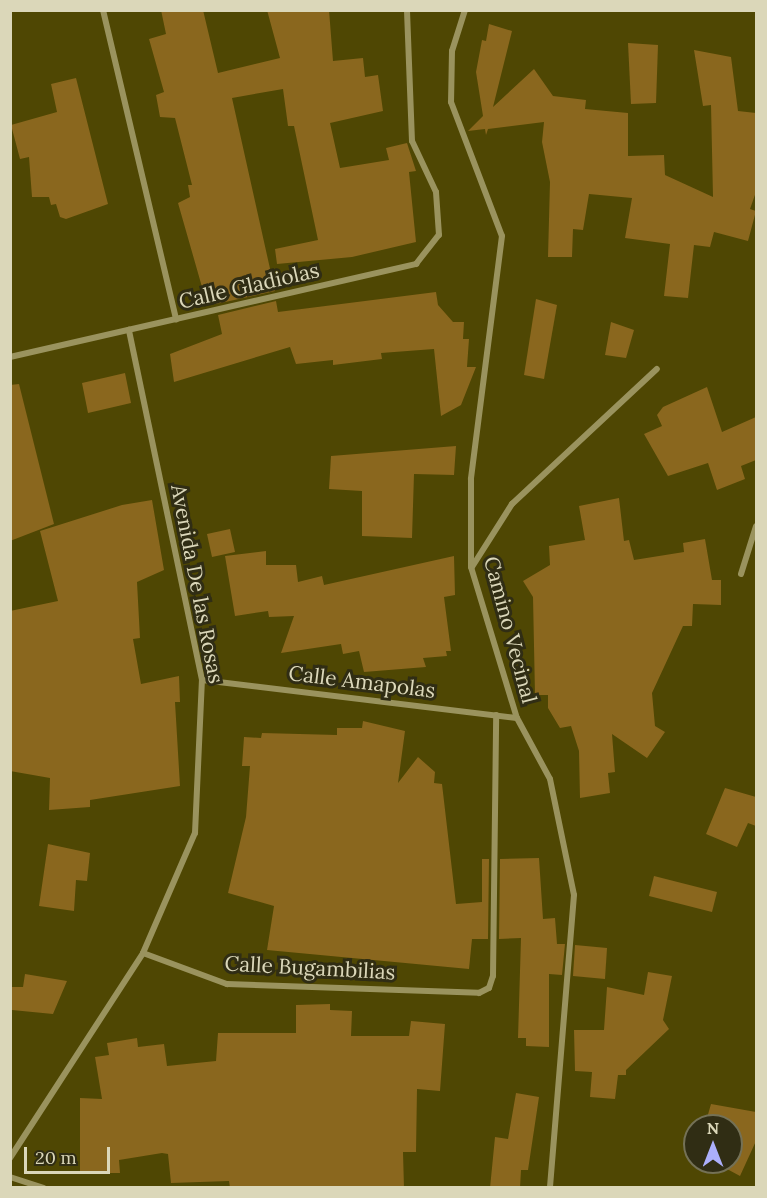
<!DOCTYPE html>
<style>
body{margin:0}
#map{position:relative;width:767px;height:1198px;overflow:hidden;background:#4f4703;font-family:Lora,serif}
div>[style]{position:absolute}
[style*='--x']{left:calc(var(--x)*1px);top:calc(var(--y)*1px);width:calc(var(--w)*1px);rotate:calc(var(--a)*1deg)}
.building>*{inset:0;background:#8a671e}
.street>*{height:6px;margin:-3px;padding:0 3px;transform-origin:3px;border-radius:3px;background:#9a935e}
span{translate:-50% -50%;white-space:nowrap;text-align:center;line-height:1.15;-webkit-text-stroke:6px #302d14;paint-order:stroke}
.street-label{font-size:21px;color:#dbd7b9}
.frame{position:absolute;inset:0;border:12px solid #dbd7b9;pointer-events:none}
.north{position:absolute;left:683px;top:1114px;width:60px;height:60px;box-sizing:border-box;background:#302d14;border:2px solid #747156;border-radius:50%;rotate:0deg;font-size:16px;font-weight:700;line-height:24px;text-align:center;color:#dbd7b9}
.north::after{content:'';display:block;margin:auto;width:21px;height:27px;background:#acaffb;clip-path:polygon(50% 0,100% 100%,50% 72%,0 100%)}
.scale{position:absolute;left:24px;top:1147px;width:86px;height:27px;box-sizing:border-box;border:3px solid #dbd7b9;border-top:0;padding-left:8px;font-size:18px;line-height:21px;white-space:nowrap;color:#dbd7b9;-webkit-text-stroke:4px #302d14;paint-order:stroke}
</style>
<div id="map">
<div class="building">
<div style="clip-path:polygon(161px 10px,203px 10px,218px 73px,280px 58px,267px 10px,329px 10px,333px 61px,363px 58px,365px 77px,378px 75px,383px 111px,330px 123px,340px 168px,389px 160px,386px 148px,407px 143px,416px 171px,409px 172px,416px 242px,352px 257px,277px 264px,275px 249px,318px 240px,294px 126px,288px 126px,283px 89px,232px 98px,275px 291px,216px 304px,214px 292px,204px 294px,178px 203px,190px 197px,188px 185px,192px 185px,175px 118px,160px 117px,156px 95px,164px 92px,149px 39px,166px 34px)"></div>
<div style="clip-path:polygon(489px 24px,512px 31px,493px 107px,534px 69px,553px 96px,586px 100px,585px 109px,628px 113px,628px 156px,664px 155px,665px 175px,713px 197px,711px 105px,703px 106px,694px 50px,731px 57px,738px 111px,756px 113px,756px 192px,750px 209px,756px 211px,748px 241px,714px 232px,710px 247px,694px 245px,688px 298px,664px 296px,670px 244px,625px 238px,632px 198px,589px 194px,583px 230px,573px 229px,572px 257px,548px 257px,550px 182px,542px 142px,544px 122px,488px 129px,486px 135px,485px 129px,468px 131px,483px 116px,476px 72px,482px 40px,486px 41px)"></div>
<div style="clip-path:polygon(628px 43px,658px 45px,656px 103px,631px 104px)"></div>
<div style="clip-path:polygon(76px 78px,108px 204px,66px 219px,60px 217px,56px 204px,51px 205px,49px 197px,32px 197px,29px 157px,20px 159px,11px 125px,57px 112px,51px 84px)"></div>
<div style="clip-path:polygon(436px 292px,438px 305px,453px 322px,464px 322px,463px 339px,469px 339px,467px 367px,476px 367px,461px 405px,441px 416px,434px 349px,381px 353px,382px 359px,333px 365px,333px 360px,296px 364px,290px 347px,174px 382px,170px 354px,222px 334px,218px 315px,276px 301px,278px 312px)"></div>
<div style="clip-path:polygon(536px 299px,557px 305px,544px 379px,524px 375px)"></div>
<div style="clip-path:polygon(611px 322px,634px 330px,626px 358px,605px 355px)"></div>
<div style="clip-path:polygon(125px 373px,131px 403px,88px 413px,82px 383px)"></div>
<div style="clip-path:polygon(19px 384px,54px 524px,10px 541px,10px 385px)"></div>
<div style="clip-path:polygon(707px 387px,722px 432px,756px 417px,756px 460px,741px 466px,745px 479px,717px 490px,708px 463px,668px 476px,644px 434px,662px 426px,657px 415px,663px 407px)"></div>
<div style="clip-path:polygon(456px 446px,454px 475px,414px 474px,412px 538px,362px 536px,362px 491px,329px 489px,331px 456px)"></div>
<div style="clip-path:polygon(619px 498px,624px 541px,629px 540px,634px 560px,684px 552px,683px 543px,705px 539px,712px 580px,721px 580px,721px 605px,693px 604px,692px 626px,683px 626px,652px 693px,655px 726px,665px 732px,647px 758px,612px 734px,615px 772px,608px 773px,610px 793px,580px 798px,579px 751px,571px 726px,560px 728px,548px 708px,548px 695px,535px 695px,533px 597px,523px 581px,550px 565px,549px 546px,585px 540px,579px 506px)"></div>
<div style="clip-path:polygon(152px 500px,164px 570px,137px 582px,140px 638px,133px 639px,141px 684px,179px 676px,180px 702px,175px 702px,180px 786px,90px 800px,90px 807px,49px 810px,50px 778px,10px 771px,10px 611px,58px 601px,40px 531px,122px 505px)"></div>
<div style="clip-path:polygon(230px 529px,235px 552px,212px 557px,207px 534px)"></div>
<div style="clip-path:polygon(266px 551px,266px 565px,296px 565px,298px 582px,322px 576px,324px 585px,454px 556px,455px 595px,444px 597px,451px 651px,446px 651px,447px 656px,423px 658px,426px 667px,364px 672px,359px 651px,343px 654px,341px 644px,281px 653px,294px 616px,269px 617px,268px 611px,235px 616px,225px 556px)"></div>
<div style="clip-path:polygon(363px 721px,405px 731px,398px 783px,418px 757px,435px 772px,434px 783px,442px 784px,456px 904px,482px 902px,482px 859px,489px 859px,488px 939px,472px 939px,469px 969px,267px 950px,274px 906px,228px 893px,246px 817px,250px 766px,242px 766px,244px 737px,261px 738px,262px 733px,337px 735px,337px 728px,362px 728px)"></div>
<div style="clip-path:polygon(725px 788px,756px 797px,756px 826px,748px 823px,737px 847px,706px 834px)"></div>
<div style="clip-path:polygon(48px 844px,90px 853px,87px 881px,76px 880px,74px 911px,39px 906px)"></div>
<div style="clip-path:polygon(539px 858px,543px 919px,555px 918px,557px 944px,565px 944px,562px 975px,549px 974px,549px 1047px,526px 1046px,526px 1038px,518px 1038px,521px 938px,499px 939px,500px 859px)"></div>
<div style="clip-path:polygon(654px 876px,717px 892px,712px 912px,649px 896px)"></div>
<div style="clip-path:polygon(575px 945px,607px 948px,605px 979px,573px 976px)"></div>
<div style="clip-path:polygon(648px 972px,672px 976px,663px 1020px,669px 1029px,626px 1070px,626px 1075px,618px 1075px,615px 1099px,590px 1097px,592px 1072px,575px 1071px,574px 1030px,604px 1030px,607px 987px,644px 995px)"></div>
<div style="clip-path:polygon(25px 974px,67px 981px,53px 1014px,12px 1010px,10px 987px,23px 987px)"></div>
<div style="clip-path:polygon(330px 1004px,330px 1010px,352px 1011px,351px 1036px,409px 1036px,411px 1021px,445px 1024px,440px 1091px,417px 1089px,416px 1152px,403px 1152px,404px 1188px,230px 1188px,229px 1181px,171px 1183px,168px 1154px,162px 1153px,119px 1160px,120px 1173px,80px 1173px,80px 1098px,102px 1099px,95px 1057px,109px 1055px,107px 1043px,137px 1038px,138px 1047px,164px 1044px,167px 1066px,216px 1061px,218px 1033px,296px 1033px,296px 1005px)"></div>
<div style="clip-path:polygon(516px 1093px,539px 1097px,528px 1170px,521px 1170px,520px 1188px,490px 1188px,495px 1137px,508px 1139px)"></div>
<div style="clip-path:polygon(711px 1104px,756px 1112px,756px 1141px,740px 1176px,714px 1162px,731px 1162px,731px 1126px,705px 1125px)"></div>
</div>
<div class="street">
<div style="--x:103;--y:10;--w:318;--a:76.7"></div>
<div style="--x:465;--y:10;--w:43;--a:107.6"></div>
<div style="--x:452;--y:51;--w:51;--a:91.1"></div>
<div style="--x:451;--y:102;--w:143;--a:69.2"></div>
<div style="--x:502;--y:236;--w:245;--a:97.3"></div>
<div style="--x:471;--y:479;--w:88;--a:90"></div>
<div style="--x:471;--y:567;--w:158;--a:73.1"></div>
<div style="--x:517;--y:718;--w:69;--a:61.6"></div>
<div style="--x:550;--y:779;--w:118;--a:78.3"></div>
<div style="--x:574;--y:895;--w:294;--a:94.7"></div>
<div style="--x:10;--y:357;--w:417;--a:-12.9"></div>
<div style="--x:416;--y:264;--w:37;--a:-52"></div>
<div style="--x:439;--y:235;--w:43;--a:-94"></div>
<div style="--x:436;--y:192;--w:56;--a:-115.2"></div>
<div style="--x:412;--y:141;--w:131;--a:-92.2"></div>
<div style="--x:472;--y:567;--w:75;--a:-57.6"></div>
<div style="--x:512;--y:504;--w:198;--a:-43"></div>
<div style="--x:741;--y:574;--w:50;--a:-72.6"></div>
<div style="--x:202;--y:680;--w:317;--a:6.9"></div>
<div style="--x:143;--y:953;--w:90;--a:20.3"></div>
<div style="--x:227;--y:984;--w:252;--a:2"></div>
<div style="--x:479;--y:993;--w:11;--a:-27"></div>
<div style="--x:489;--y:988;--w:13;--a:-72"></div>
<div style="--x:493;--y:976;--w:261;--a:-89.3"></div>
<div style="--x:10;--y:1158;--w:244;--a:-57"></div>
<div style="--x:143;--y:953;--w:131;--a:-66.6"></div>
<div style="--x:195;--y:833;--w:153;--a:-87.4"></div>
<div style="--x:202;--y:680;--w:358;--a:-101.8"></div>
<div style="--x:10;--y:1177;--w:35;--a:18"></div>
</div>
<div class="street-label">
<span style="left:249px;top:286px;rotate:-13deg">Calle Gladiolas</span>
<span style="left:197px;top:584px;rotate:79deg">Avenida De las Rosas</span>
<span style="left:510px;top:630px;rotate:75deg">Camino Vecinal</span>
<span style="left:362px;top:682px;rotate:7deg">Calle Amapolas</span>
<span style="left:310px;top:968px;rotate:3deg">Calle Bugambilias</span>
</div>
<div class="frame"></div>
<div class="north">N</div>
<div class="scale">20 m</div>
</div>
